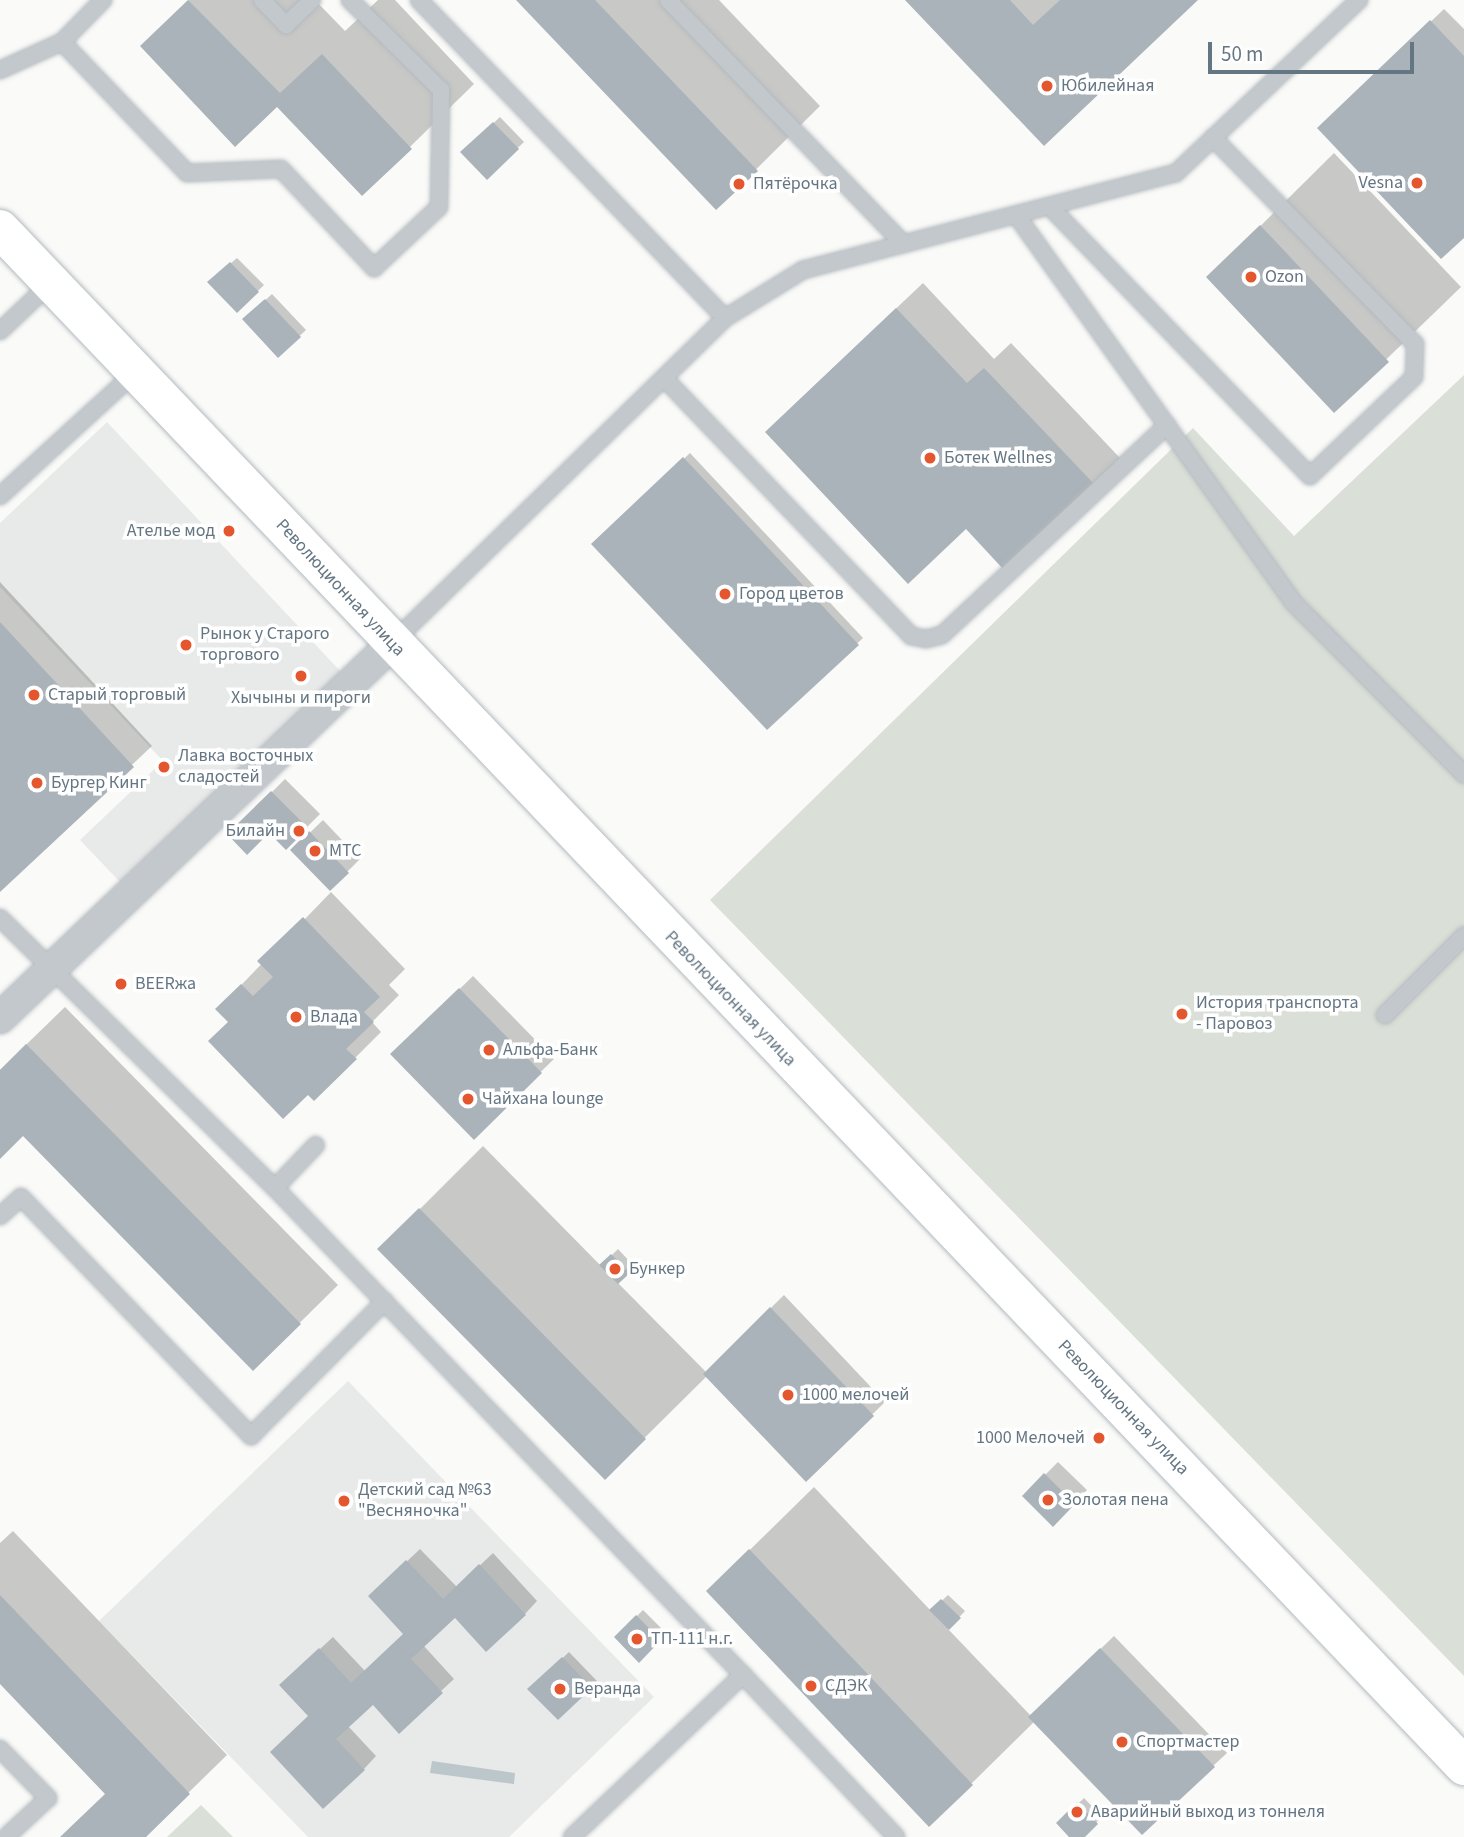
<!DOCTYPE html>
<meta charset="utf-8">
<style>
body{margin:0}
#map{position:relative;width:1464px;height:1837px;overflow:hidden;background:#fafaf8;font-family:"Source Sans 3",sans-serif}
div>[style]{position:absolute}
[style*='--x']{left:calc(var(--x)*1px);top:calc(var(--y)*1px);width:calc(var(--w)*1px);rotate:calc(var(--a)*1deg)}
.built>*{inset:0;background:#e8e9e9}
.green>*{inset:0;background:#dadfd7}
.water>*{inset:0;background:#bbc7cb}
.shadow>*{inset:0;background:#0003}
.building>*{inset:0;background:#aab3b9}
.roads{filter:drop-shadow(0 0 2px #b3babf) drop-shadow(0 0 2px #b3babf)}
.lane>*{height:16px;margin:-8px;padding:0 8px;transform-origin:8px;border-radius:8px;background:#c3c8cc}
.street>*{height:30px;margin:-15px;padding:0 15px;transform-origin:15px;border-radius:15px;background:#c3c8cc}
.secondary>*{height:38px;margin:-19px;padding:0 19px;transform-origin:19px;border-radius:19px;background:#fff}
.dots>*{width:19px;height:19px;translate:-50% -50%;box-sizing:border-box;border:4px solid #fff;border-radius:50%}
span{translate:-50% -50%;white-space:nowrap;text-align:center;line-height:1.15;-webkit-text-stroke:7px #fff;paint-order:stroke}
.poi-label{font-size:18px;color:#657683}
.left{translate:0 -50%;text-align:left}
.right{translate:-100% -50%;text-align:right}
.street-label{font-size:18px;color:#657683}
.scale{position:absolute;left:1208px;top:42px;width:206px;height:32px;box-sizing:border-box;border:4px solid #657683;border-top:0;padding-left:9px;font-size:21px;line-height:24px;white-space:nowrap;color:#657683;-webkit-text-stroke:5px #fff;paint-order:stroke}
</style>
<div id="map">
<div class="built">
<div style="clip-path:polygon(107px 422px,342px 673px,120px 882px,80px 840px,163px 761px,0 587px,0 523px)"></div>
<div style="clip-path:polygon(348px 1381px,654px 1697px,509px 1837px,308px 1837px,99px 1621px)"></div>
</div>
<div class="green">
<div style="clip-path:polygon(1464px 375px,1464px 1676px,710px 900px,1193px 428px,1294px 536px)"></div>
<div style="clip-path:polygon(201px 1805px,233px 1837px,167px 1837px)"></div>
</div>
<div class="water">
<div style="clip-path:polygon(432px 1761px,515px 1773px,514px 1784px,430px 1773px)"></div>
</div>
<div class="shadow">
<div style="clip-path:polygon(189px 0,315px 0,345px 31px,378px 0,395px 0,474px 84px,362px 194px,277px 104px,142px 46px)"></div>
<div style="clip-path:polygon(519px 0,719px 0,820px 106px,717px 208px)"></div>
<div style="clip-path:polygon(907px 0,1195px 0,1044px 144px)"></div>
<div style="clip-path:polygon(1444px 9px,1464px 29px,1464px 235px,1332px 116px)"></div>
<div style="clip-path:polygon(500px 117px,524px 142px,487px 177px,463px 152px)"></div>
<div style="clip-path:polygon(1334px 153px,1461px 287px,1334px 410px,1208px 278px)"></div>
<div style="clip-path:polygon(237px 258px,264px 285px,237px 311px,216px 276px)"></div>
<div style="clip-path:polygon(923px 283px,994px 359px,1011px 343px,1120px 458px,1094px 484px,966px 527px,793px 406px)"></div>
<div style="clip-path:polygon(272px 294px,306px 330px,278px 356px,245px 319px)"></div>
<div style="clip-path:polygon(690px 453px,863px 638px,767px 728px,594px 544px)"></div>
<div style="clip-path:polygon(0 582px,152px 746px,0 889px)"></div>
<div style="clip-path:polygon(285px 779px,320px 814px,286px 848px,269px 831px,230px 834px)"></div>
<div style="clip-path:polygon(323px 820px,360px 859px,330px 889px,292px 850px)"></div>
<div style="clip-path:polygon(331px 892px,405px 969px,389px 985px,399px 995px,372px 1022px,381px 1032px,355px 1058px,230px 1022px,218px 1009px)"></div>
<div style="clip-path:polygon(473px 976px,554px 1059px,474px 1137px,393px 1054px)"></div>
<div style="clip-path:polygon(65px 1007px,338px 1285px,254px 1368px,23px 1133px,0 1156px,0 1070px)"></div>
<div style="clip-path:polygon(483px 1146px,601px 1266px,618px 1249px,634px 1266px,617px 1282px,706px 1372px,784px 1295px,885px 1402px,806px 1479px,707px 1376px,605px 1477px,380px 1249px)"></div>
<div style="clip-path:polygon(1058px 1462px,1087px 1490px,1053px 1524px,1024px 1496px)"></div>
<div style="clip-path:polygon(814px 1487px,931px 1611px,948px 1595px,965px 1611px,948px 1629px,1031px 1716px,1114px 1636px,1227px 1753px,1142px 1832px,1035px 1721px,971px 1784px,708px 1591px)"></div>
<div style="clip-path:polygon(13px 1531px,227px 1755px,143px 1837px,61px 1837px,107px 1793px,0 1682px,0 1543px)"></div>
<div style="clip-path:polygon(420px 1549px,457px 1587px,493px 1553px,537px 1601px,525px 1614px,455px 1615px,423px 1645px,454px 1679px,441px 1691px,373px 1702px,348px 1726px,376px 1756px,364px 1769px,310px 1716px,294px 1673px,333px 1637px,365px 1671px,405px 1633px,383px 1584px)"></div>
<div style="clip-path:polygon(643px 1610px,666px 1633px,639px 1660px,616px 1637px)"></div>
<div style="clip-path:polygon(569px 1652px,597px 1681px,558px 1717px,530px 1689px)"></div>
<div style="clip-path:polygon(1084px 1798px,1102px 1817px,1082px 1837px,1072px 1837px,1058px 1823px)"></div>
</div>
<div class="building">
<div style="clip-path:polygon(188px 0,280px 93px,322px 54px,412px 149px,362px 196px,277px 107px,235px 147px,140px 46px)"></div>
<div style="clip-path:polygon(516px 0,595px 0,758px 171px,716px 210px)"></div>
<div style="clip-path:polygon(905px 0,1010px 0,1033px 25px,1060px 0,1198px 0,1044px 146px)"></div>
<div style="clip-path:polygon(1430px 20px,1464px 56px,1464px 238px,1441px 259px,1317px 128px)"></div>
<div style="clip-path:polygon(493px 122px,519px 149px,487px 180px,460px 152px)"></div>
<div style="clip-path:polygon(1260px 225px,1389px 362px,1334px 413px,1206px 277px)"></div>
<div style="clip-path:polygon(230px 262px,259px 292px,237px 313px,207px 282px)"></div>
<div style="clip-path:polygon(265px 299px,301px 337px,278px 358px,242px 319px)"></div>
<div style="clip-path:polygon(896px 308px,967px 383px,984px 368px,1095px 485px,1004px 570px,966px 529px,908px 584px,765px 432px)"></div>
<div style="clip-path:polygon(683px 457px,859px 645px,767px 730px,591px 544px)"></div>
<div style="clip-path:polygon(0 622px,134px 767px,0 892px)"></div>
<div style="clip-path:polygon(271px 791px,308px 828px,286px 850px,269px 833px,247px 855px,227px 834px)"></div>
<div style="clip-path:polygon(309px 831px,349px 873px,330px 891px,290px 850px)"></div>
<div style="clip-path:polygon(303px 917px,380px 997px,364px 1012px,374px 1022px,346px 1049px,357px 1059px,314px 1101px,308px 1095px,283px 1119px,208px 1041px,228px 1022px,215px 1009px,241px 984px,253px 996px,273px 977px,257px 961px)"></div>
<div style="clip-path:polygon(459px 988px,542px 1073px,474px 1140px,390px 1054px)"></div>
<div style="clip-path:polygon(26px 1044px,301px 1324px,253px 1371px,23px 1136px,0 1159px,0 1070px)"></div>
<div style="clip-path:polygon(419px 1208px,646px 1439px,605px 1480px,377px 1249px)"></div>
<div style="clip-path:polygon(611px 1254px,630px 1273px,618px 1284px,599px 1265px)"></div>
<div style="clip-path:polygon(770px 1307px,874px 1416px,806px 1482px,703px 1374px)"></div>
<div style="clip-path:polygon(1044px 1473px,1075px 1504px,1053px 1527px,1022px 1496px)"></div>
<div style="clip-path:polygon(749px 1549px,973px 1785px,929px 1827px,706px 1591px)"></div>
<div style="clip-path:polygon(406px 1560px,443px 1599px,479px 1564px,526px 1615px,486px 1652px,455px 1618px,411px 1659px,443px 1693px,399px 1734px,373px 1705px,336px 1739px,365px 1770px,323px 1809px,270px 1752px,308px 1716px,279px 1685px,319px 1648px,351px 1683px,403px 1634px,368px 1596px)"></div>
<div style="clip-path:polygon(0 1595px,190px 1794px,146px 1837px,60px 1837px,105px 1794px,0 1684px)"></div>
<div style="clip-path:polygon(941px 1599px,961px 1618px,949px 1630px,929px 1610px)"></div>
<div style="clip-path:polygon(636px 1615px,661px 1640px,639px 1663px,614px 1637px)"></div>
<div style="clip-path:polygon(1100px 1648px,1215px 1767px,1142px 1835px,1028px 1717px)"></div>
<div style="clip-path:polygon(562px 1657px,592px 1688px,558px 1720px,527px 1689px)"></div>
<div style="clip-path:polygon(1077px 1802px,1098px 1824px,1085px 1837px,1069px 1837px,1056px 1823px)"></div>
</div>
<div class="roads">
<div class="lane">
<div style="--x:262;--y:0;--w:35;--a:46"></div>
<div style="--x:286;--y:25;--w:36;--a:-44"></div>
<div style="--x:419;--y:0;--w:441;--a:46.1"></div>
<div style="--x:668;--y:0;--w:338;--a:46"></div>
<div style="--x:62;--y:42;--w:181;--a:46.3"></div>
<div style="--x:187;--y:173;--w:94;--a:-2.4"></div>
<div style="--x:281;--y:169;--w:136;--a:46.8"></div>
<div style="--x:374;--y:268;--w:89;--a:-43.2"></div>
<div style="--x:439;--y:207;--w:117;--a:-89"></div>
<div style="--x:441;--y:90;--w:128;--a:-135.3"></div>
<div style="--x:0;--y:70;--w:68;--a:-24.3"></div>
<div style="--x:62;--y:42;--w:59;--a:-45.7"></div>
<div style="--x:1052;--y:209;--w:371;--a:46"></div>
<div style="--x:1310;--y:476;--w:144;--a:-43.6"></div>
<div style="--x:1414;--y:377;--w:33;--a:-88"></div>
<div style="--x:1415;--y:344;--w:289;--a:-134.4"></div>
<div style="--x:1019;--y:219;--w:471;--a:54.4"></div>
<div style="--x:1293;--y:602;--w:243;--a:45.2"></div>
<div style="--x:0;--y:331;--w:70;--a:-43.3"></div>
<div style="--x:664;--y:378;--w:357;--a:46.2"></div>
<div style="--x:911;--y:636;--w:15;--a:11"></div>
<div style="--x:926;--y:639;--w:16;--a:-14"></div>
<div style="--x:942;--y:635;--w:308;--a:-43"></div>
<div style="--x:0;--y:496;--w:184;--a:-42.4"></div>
<div style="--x:392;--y:643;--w:465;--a:-44.3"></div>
<div style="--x:725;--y:318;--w:92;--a:-31.6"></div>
<div style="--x:803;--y:270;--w:385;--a:-14.6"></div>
<div style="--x:1176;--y:173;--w:252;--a:-43.4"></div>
<div style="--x:0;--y:918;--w:385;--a:44.5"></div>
<div style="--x:275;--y:1188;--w:675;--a:46.14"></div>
<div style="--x:1385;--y:1015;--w:112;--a:-45"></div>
<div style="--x:275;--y:1188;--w:59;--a:-46.4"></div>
<div style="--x:0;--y:1216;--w:28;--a:-42"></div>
<div style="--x:21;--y:1197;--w:332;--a:46.1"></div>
<div style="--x:251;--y:1436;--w:190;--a:-45.2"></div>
<div style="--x:0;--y:1749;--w:69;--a:45.6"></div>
<div style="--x:48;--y:1798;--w:57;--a:137.1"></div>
<div style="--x:572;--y:1837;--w:236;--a:-43.5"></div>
<div style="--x:743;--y:1675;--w:223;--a:46.6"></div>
</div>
<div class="street">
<div style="--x:0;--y:1018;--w:542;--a:-43.65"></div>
</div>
<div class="secondary">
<div style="--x:0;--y:229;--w:2123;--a:46.39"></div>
</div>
</div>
<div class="dots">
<div style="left:1047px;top:86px;background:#e4572e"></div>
<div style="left:1417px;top:183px;background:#e4572e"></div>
<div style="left:739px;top:184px;background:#e4572e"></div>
<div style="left:1251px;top:277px;background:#e4572e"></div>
<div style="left:930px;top:458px;background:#e4572e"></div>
<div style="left:229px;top:531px;background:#e4572e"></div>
<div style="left:725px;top:594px;background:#e4572e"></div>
<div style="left:186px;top:645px;background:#e4572e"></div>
<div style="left:301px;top:676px;background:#e4572e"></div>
<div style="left:34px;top:695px;background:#e4572e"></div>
<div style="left:164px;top:767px;background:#e4572e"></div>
<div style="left:37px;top:783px;background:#e4572e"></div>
<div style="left:299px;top:831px;background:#e4572e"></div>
<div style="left:315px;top:851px;background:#e4572e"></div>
<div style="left:121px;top:984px;background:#e4572e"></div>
<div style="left:1182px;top:1014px;background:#e4572e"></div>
<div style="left:296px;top:1017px;background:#e4572e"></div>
<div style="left:489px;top:1050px;background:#e4572e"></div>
<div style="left:468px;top:1099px;background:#e4572e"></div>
<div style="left:615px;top:1269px;background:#e4572e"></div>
<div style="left:788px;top:1395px;background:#e4572e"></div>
<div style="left:1099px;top:1438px;background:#e4572e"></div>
<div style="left:1048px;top:1500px;background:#e4572e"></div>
<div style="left:344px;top:1501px;background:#e4572e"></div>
<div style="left:637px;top:1639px;background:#e4572e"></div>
<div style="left:811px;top:1686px;background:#e4572e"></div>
<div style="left:560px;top:1689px;background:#e4572e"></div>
<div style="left:1122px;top:1742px;background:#e4572e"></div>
<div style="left:1077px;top:1812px;background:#e4572e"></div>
</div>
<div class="poi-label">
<span class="left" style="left:1061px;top:86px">Юбилейная</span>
<span class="right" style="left:1403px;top:183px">Vesna</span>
<span class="left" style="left:753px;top:184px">Пятёрочка</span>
<span class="left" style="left:1265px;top:277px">Ozon</span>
<span class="left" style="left:944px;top:458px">Ботек Wellnes</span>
<span class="right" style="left:215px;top:531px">Ателье мод</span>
<span class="left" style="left:739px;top:594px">Город цветов</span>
<span class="left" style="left:200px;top:645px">Рынок у Старого<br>торгового</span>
<span class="left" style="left:48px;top:695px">Старый торговый</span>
<span style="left:301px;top:698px">Хычыны и пироги</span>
<span class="left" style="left:178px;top:767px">Лавка восточных<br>сладостей</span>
<span class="left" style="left:51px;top:783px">Бургер Кинг</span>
<span class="right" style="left:285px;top:831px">Билайн</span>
<span class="left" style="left:329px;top:851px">МТС</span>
<span class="left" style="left:135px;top:984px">BEERжа</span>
<span class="left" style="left:1196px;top:1014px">История транспорта<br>- Паровоз</span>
<span class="left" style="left:310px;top:1017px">Влада</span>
<span class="left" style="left:503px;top:1050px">Альфа-Банк</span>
<span class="left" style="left:482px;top:1099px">Чайхана lounge</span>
<span class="left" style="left:629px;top:1269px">Бункер</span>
<span class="left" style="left:802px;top:1395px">1000 мелочей</span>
<span class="right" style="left:1085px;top:1438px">1000 Мелочей</span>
<span class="left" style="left:358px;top:1501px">Детский сад №63<br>"Весняночка"</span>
<span class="left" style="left:1062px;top:1500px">Золотая пена</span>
<span class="left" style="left:651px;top:1639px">ТП-111 н.г.</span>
<span class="left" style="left:825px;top:1686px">СДЭК</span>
<span class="left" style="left:574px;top:1689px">Веранда</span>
<span class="left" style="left:1136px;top:1742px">Спортмастер</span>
<span class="left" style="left:1091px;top:1812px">Аварийный выход из тоннеля</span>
</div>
<div class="street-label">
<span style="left:340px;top:588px;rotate:47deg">Революционная улица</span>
<span style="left:730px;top:999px;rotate:46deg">Революционная улица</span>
<span style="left:1123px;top:1408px;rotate:46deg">Революционная улица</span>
</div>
<div class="scale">50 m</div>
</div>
